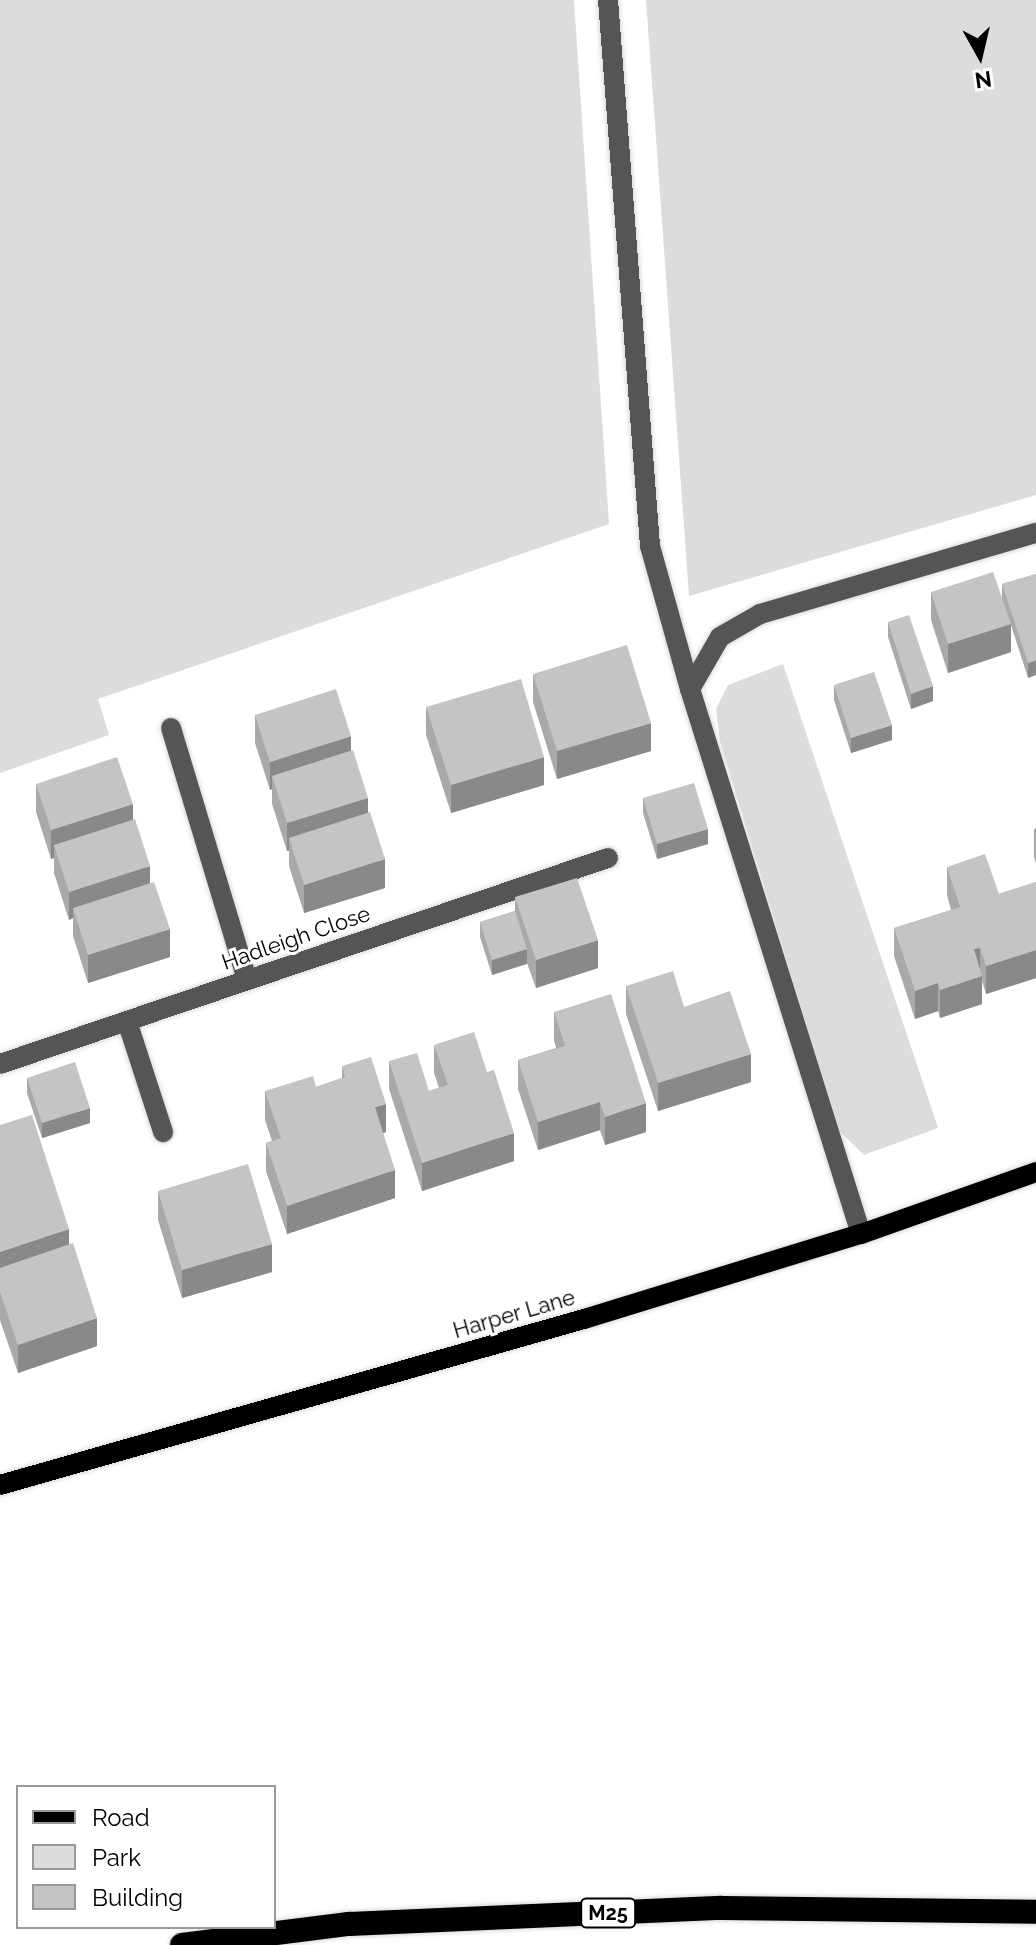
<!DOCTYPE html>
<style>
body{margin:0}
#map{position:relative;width:1036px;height:1945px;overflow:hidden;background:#fff;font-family:Raleway,sans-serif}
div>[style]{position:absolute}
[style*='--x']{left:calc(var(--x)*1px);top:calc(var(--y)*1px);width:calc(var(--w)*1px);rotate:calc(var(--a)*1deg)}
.green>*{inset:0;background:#dcdcdc}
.roads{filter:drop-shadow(0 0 2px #dbdbdb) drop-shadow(0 0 2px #dbdbdb)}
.minor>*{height:20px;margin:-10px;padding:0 10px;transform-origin:10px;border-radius:10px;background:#555}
.major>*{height:20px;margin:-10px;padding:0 10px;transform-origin:10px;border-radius:10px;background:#000}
.highway>*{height:24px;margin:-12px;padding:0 12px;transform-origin:12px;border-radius:12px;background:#000}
.wall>*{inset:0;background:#a9a9a9}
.shaded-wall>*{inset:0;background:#898989}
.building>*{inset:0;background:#c4c4c4}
span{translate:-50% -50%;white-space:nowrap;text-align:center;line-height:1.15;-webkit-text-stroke:6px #fff;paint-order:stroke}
.shield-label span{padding:2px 6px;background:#fff;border:2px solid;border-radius:6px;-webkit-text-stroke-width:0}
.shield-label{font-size:20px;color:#000;font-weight:700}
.street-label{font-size:22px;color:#000}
.legend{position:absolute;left:16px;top:1785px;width:260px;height:144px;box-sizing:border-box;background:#fff;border:2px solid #999;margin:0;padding:10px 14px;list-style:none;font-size:24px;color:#000}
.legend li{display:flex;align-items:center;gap:16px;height:40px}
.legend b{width:40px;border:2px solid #999}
.north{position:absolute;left:940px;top:16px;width:80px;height:80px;-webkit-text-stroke:6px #fff;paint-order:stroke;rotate:172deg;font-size:22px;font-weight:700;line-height:32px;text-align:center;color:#000}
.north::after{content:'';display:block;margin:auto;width:28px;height:36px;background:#000;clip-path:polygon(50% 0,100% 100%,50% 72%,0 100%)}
</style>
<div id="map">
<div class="green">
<div style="clip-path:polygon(0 0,574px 0,609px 524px,98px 699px,109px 735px,0 773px)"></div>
<div style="clip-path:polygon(646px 0,1036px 0,1036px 495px,689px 596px)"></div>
<div style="clip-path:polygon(783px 664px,938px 1128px,864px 1155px,838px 1130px,720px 741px,716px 709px,728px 685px)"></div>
</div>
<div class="roads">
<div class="minor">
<div style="--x:608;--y:0;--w:548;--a:85.6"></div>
<div style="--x:650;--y:546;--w:148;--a:74.4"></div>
<div style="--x:171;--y:728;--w:263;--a:73.2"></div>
<div style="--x:127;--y:1021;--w:117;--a:72"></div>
<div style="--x:0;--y:1064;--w:642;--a:-18.72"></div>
<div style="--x:861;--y:1234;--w:571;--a:-107.42"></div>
<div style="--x:690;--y:689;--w:60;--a:-60"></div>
<div style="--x:720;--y:637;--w:46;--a:-29.9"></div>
<div style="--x:760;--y:614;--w:288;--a:-16.4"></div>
</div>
<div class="major">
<div style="--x:0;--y:1485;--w:607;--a:-15.87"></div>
<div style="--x:584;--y:1319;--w:290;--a:-17.1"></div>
<div style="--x:861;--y:1234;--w:186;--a:-19.5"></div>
</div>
<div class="highway">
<div style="--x:182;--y:1945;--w:168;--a:-7.2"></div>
<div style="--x:349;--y:1924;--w:373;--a:-2.5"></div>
<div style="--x:722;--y:1908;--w:314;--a:0.7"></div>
</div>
</div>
<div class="wall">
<div style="clip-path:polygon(1036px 574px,1028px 678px,1011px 625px,1011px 652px,948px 673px,931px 620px,931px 592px,1002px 598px,1002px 584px)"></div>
<div style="clip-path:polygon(888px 622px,933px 701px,911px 709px,888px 637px)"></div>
<div style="clip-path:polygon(533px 674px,651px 751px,557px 779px,533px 702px)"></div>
<div style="clip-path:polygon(834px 685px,892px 740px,851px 753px,834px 700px)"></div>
<div style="clip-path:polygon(426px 707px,544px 785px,451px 813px,426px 735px)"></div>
<div style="clip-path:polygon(255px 715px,351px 751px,368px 813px,385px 888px,304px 913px,289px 866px,289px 851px,287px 851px,272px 804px,272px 789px,270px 790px,255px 743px)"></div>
<div style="clip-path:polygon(36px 784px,133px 820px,170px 957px,88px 983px,73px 936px,73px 918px,69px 920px,54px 873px,54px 858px,51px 859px,36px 812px)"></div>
<div style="clip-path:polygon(643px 798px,708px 844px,657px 859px,643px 813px)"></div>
<div style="clip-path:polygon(1036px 828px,1036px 863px,1034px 857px,1034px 829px)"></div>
<div style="clip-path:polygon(947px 867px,999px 894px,1036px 882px,1036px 978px,986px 994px,982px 981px,982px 1004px,940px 1018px,938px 1011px,915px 1019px,894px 956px,894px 928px,951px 910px,947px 895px)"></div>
<div style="clip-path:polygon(515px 897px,598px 968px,536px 988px,527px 963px,492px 975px,480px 937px,480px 922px,515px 911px)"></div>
<div style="clip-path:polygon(626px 986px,684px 1007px,751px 1082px,658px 1111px,626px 1014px)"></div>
<div style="clip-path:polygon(554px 1012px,646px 1132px,605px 1145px,600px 1130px,538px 1150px,518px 1089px,518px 1060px,556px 1048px,554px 1040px)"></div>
<div style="clip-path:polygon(434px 1045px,514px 1161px,422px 1191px,389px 1089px,389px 1061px,429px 1091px,439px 1088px,434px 1073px)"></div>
<div style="clip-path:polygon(342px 1066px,386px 1132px,383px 1133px,395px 1198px,287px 1234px,266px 1171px,266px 1143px,272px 1141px,265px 1120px,265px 1091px,316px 1087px,342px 1078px)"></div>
<div style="clip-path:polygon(27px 1078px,90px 1123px,42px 1138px,27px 1093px)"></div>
<div style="clip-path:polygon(0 1125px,69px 1244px,97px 1346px,18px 1373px,0 1320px)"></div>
<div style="clip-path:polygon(158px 1191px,272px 1272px,182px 1298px,158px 1220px)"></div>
</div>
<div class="shaded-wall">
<div style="clip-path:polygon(1011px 624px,1011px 652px,948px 673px,948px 644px)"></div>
<div style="clip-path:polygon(1036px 660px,1036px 675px,1028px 678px,1028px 663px)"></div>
<div style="clip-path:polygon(933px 686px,933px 701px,911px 709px,911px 694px)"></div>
<div style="clip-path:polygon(651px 723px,651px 751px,557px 779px,557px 751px)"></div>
<div style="clip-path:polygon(892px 725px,892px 740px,851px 753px,851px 738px)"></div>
<div style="clip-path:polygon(351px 736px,351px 764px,272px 776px,272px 789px,270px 790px,270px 762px)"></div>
<div style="clip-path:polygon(544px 757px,544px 785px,451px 813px,451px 785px)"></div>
<div style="clip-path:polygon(368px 798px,368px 826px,289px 838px,289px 851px,287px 851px,287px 823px)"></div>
<div style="clip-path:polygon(133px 804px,133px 832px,54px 845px,54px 858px,51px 859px,51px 830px)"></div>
<div style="clip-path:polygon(708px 829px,708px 844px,657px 859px,657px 844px)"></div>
<div style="clip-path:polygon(385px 859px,385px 888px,304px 913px,304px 885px)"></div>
<div style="clip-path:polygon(150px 866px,150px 894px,73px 908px,73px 918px,69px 920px,69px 892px)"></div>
<div style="clip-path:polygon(170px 929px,170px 957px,88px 983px,88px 955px)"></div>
<div style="clip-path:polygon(598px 940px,598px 968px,536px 988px,536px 960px)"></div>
<div style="clip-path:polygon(980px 948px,980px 976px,974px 949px)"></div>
<div style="clip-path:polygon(527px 949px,527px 964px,492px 975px,492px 960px)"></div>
<div style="clip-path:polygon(1036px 950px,1036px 978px,986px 994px,986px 966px)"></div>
<div style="clip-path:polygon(982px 976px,982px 1004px,940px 1018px,940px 990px)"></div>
<div style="clip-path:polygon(938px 983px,938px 1011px,915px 1019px,915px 991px)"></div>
<div style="clip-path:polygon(751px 1054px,751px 1082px,658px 1111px,658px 1083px)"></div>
<div style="clip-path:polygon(600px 1102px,600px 1130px,538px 1150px,538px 1122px)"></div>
<div style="clip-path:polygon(646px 1103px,646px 1132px,605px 1145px,605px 1117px)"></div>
<div style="clip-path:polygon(386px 1104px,386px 1132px,375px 1136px,375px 1107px)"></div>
<div style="clip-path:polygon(90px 1108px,90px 1123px,42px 1138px,42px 1123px)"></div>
<div style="clip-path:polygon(514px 1133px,514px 1161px,422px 1191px,422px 1163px)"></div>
<div style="clip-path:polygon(395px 1170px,395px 1198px,287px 1234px,287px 1206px)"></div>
<div style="clip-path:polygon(69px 1229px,69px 1257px,0 1280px,0 1252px)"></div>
<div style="clip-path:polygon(272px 1244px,272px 1272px,182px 1298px,182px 1270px)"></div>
<div style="clip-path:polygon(97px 1318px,97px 1346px,18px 1373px,18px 1345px)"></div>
</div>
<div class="building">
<div style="clip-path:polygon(993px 572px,1011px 624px,948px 644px,931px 592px)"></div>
<div style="clip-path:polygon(1036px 574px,1036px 660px,1028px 663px,1002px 584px)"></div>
<div style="clip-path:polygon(909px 615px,933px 686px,911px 694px,888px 622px)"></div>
<div style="clip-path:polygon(627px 645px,651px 723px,557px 751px,533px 674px)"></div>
<div style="clip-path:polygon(874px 672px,892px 725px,851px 738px,834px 685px)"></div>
<div style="clip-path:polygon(521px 679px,544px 757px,451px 785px,426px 707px)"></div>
<div style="clip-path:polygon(336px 689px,351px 736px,270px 762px,255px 715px)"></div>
<div style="clip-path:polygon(353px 750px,368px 798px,287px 823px,272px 776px)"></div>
<div style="clip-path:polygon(117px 757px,133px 804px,51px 830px,36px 784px)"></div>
<div style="clip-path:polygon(694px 783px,708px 829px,657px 844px,643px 798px)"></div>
<div style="clip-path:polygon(370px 812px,385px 859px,304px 885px,289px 838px)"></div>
<div style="clip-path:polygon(135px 819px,150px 866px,69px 892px,54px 845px)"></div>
<div style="clip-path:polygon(985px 854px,999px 894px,1036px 882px,1036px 950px,986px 966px,980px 948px,974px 949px,982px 976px,940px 990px,938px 983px,915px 991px,894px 928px,960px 907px,947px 867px)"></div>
<div style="clip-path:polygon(577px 878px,598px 940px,536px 960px,515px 897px)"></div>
<div style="clip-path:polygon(154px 882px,170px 929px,88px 955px,73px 908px)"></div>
<div style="clip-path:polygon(515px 911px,527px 949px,492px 960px,480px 922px)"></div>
<div style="clip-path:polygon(673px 971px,684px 1007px,730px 991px,751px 1054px,658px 1083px,626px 986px)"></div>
<div style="clip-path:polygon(611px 994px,646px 1103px,605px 1117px,600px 1102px,538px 1122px,518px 1060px,565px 1046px,554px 1012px)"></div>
<div style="clip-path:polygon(474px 1032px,487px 1072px,494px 1070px,514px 1133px,422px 1163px,389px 1061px,417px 1053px,429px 1091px,448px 1085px,434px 1045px)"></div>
<div style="clip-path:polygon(371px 1057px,386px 1104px,375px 1107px,395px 1170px,287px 1206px,266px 1143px,281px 1138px,265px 1091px,313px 1076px,316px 1087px,345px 1077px,342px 1066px)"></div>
<div style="clip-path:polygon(75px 1062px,90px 1108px,42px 1123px,27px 1078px)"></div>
<div style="clip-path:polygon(32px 1115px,69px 1229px,0 1252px,0 1125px)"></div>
<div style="clip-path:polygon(248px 1164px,272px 1244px,182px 1270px,158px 1191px)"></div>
<div style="clip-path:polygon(73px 1243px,97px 1318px,18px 1345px,0 1292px,0 1268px)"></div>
</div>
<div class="shield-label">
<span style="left:608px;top:1913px">M25</span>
</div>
<div class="street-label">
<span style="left:296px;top:938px;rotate:-19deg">Hadleigh Close</span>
<span style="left:514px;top:1314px;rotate:-16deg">Harper Lane</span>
</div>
<ul class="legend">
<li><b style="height:10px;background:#000"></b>Road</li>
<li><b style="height:22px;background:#dcdcdc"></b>Park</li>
<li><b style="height:22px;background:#c4c4c4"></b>Building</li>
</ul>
<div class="north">N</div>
</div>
